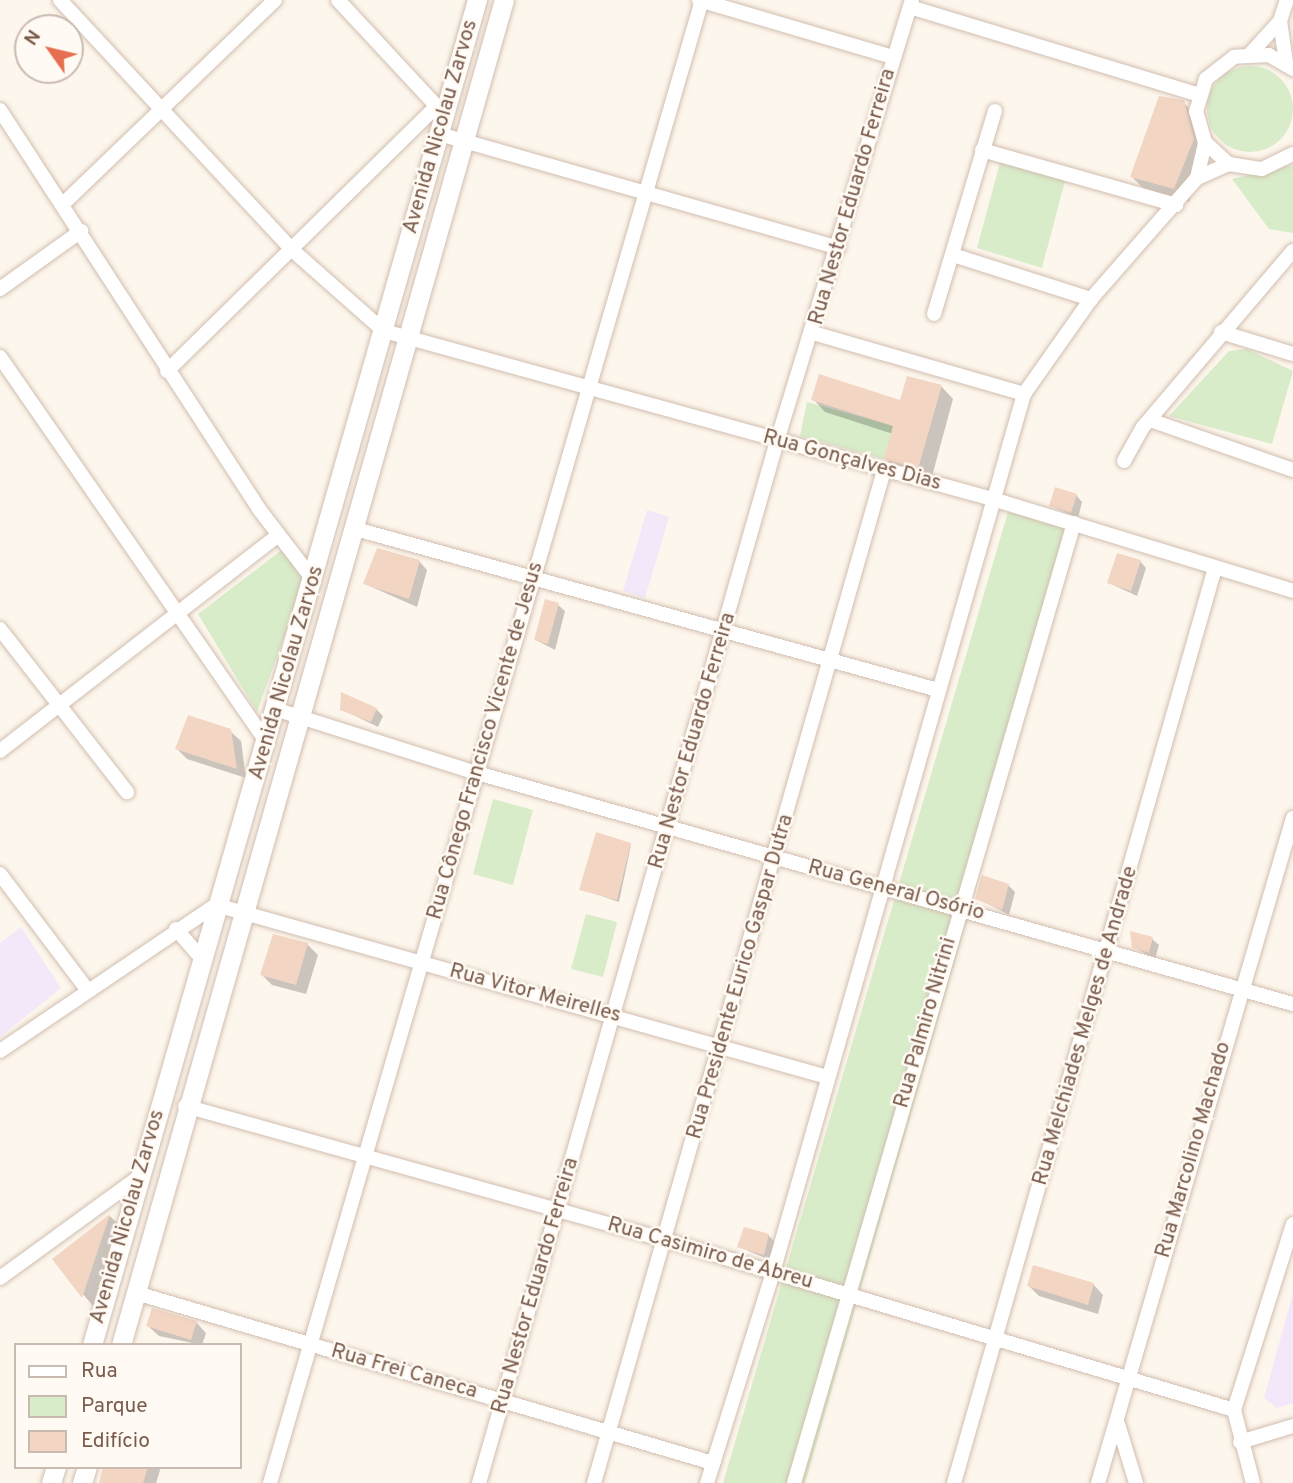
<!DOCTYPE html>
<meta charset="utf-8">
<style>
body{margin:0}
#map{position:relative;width:1293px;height:1483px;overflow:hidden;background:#fdf6ec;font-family:Overpass,sans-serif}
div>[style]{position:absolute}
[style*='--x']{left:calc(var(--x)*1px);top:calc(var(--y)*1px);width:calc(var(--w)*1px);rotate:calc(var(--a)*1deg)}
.education>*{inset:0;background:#f3e8fa}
.green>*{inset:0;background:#d8ecc9}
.round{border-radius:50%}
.shadow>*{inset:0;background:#0003}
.building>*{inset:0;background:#f3d5c3}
.roads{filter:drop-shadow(0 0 2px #d1beb0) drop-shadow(0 0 2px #d1beb0)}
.street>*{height:14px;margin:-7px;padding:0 7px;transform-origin:7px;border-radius:7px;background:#fff}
.secondary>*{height:19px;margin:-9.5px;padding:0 9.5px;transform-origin:9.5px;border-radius:9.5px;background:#fff}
span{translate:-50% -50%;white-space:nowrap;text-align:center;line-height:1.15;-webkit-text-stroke:5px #fffaf3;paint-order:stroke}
.street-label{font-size:21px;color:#7a5c4d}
.legend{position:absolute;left:14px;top:1343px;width:228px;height:126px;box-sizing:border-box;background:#fffaf3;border:2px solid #cabbb1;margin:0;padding:9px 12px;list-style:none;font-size:21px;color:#7a5c4d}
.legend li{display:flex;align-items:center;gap:14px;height:35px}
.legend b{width:35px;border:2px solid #cabbb1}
.north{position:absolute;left:14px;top:14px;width:70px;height:70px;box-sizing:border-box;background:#fffaf3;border:2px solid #cabbb1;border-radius:50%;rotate:304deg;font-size:19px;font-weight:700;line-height:28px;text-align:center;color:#7a5c4d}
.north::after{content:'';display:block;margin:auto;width:24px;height:32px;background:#e76f51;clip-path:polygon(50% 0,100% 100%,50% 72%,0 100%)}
</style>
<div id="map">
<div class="education">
<div style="clip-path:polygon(647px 510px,669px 517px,645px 598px,623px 591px)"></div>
<div style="clip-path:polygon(21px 927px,61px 988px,0 1037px,0 943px)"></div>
<div style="clip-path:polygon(1293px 1293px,1293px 1403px,1277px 1408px,1264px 1398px)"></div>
</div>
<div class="green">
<div class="round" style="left:1207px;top:66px;width:86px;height:86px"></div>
<div style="clip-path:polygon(1001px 159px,1065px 181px,1042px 268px,977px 248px)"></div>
<div style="clip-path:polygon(1293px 165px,1293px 233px,1269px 229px,1232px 179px)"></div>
<div style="clip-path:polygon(1247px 349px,1293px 371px,1272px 444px,1169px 416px,1229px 351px)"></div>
<div style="clip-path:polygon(807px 402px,894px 426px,884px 459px,800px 436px)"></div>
<div style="clip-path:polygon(1008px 512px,1069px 528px,971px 905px,805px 1483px,723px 1483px)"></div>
<div style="clip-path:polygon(283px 549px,306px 576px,257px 712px,198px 614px)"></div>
<div style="clip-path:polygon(493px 799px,533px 810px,513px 885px,473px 874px)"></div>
<div style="clip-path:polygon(586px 914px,617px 922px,603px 977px,571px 969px)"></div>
</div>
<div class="shadow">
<div style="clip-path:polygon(1183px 102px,1197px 116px,1207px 154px,1189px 202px,1146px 191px,1132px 177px)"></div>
<div style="clip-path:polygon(941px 386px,953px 399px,931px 480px,899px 471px,886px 459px,893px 434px,825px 412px,813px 399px,902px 403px)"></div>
<div style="clip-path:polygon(1076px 495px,1082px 502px,1078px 518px,1051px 506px)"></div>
<div style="clip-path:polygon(419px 561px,427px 570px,417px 607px,365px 584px)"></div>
<div style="clip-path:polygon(1140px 561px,1146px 568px,1137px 596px,1109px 583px)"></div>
<div style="clip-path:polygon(558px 605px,565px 611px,555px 650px,536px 640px)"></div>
<div style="clip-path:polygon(341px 709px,376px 709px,383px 716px,378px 727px)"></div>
<div style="clip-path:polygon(230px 731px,241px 741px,246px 778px,187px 759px,177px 749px)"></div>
<div style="clip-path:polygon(631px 845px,619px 902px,581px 889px)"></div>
<div style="clip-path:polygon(1008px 885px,1015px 892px,1009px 915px,977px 898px)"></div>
<div style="clip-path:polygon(1152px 939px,1159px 945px,1155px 959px,1133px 947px)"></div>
<div style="clip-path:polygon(307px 944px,318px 955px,306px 994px,272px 985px,262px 975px)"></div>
<div style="clip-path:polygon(110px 1216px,120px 1226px,93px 1306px,54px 1260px)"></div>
<div style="clip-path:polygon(768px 1235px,775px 1242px,770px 1260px,739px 1247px)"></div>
<div style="clip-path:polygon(1093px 1284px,1103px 1295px,1098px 1314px,1039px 1296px,1029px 1286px)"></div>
<div style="clip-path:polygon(196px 1322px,206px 1333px,202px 1345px,159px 1336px,148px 1326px)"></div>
<div style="clip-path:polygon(105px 1467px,161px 1467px,156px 1483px,103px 1483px)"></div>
</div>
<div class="building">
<div style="clip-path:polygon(1159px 96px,1184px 100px,1194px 139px,1174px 189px,1130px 177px)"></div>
<div style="clip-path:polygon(819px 374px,900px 400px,907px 376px,942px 385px,918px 469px,884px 459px,893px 426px,811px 400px)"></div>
<div style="clip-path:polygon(1055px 487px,1077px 494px,1071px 513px,1049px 506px)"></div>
<div style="clip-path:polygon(377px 548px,420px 560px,409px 599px,363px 584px)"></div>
<div style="clip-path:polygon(1117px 553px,1141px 560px,1131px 591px,1107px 583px)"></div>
<div style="clip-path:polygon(545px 599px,559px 603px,548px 644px,534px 640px)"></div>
<div style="clip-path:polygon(341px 692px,377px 708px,371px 722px,340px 710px)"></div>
<div style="clip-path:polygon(188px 715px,231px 729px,237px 769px,175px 749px)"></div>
<div style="clip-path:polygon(596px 832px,631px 843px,617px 900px,579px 890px)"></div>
<div style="clip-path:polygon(982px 875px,1009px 884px,1002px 910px,975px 899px)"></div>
<div style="clip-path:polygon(1130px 931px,1153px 937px,1149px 953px,1132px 948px)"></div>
<div style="clip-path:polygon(273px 934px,308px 943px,296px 985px,260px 975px)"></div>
<div style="clip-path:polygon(110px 1214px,82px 1298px,52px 1259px)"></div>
<div style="clip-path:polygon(744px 1227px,769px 1234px,764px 1255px,737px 1247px)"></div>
<div style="clip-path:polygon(1033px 1265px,1094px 1283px,1088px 1305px,1027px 1286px)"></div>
<div style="clip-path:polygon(152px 1308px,197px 1321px,191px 1340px,146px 1326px)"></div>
<div style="clip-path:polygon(103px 1467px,148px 1467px,143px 1483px,99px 1483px)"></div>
</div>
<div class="roads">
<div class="street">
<div style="--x:60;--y:0;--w:340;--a:47.1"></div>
<div style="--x:291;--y:249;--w:124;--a:41.4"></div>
<div style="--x:384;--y:331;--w:635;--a:15.44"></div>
<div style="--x:996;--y:500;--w:311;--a:17"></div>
<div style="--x:338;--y:0;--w:153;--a:47.1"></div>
<div style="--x:699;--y:0;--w:202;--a:16.4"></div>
<div style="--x:910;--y:7;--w:302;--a:16.9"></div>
<div style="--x:1251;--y:53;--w:43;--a:-47.8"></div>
<div style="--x:1286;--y:62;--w:41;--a:-98.3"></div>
<div style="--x:1280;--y:21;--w:22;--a:-72"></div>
<div style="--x:1293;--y:69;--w:28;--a:-150"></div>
<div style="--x:1269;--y:55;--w:35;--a:177"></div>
<div style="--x:1234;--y:57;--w:36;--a:142"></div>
<div style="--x:1206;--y:79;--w:34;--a:107"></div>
<div style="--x:1196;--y:111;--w:32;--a:74"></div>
<div style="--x:1205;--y:142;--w:33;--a:43"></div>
<div style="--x:1229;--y:164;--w:33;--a:9"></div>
<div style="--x:1262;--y:169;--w:34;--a:-26"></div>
<div style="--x:0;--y:110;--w:476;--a:57"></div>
<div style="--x:259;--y:509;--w:91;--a:52.6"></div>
<div style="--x:439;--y:134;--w:415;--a:15.9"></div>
<div style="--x:982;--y:150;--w:202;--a:15.8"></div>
<div style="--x:1197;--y:178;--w:35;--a:-24"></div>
<div style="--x:64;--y:203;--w:293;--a:-43.9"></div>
<div style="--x:953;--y:255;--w:145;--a:17.7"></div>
<div style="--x:0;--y:289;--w:100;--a:-35.6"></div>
<div style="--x:934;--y:314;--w:212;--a:-73.3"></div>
<div style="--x:1221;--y:332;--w:75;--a:17"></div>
<div style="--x:813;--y:333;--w:220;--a:16.1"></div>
<div style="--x:0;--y:357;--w:471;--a:55.3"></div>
<div style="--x:167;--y:371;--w:378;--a:-44.5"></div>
<div style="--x:1150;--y:420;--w:151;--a:19.3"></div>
<div style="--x:1124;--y:461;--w:39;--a:-61"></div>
<div style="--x:1143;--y:427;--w:231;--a:-49.6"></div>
<div style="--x:352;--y:528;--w:608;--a:15.45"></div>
<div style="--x:0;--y:629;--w:207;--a:52.1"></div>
<div style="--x:278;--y:710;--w:209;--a:17.6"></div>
<div style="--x:477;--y:773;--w:848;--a:15.81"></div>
<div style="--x:0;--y:751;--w:351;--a:-37.8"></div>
<div style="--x:0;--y:874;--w:143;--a:53"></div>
<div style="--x:176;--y:929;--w:38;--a:49"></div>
<div style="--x:0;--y:1051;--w:261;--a:-34.1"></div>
<div style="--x:216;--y:905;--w:635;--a:15.72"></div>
<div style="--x:185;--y:1106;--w:498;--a:15.6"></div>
<div style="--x:665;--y:1240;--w:594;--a:16.63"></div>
<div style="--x:0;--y:1278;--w:175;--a:-36"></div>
<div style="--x:136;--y:1293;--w:602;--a:16.42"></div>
<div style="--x:1118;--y:1424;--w:62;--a:73"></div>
<div style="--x:1240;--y:1442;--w:55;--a:-16.8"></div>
<div style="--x:270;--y:1483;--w:1545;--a:-73.76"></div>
<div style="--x:479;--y:1483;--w:1084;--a:-74.04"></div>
<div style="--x:777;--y:441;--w:461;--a:-73"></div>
<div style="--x:594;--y:1483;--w:1054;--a:-74.02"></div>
<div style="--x:707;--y:1483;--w:221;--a:-72.6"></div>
<div style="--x:773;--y:1272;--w:913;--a:-74.05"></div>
<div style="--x:1024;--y:394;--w:116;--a:-54.8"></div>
<div style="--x:1091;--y:299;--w:161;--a:-48.8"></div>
<div style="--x:1197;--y:178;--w:37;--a:-77"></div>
<div style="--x:794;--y:1483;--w:1000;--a:-73.74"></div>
<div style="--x:954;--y:1483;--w:951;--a:-74.08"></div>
<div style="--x:1098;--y:1483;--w:693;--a:-73.66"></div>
<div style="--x:1253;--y:1483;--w:75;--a:-104.6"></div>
<div style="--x:1234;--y:1410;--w:195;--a:-72.4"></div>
</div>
<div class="secondary">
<div style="--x:92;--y:1345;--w:1399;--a:-74.03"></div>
<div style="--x:121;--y:1345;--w:1398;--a:-74.11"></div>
<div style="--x:51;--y:1483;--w:17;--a:-73"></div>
<div style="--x:82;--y:1483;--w:17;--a:-73"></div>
</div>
</div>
<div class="street-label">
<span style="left:441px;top:127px;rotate:-74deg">Avenida Nicolau Zarvos</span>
<span style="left:853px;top:197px;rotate:-74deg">Rua Nestor Eduardo Ferreira</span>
<span style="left:852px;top:461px;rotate:15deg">Rua Gonçalves Dias</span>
<span style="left:287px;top:673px;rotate:-74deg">Avenida Nicolau Zarvos</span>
<span style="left:486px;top:741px;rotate:-74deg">Rua Cônego Francisco Vicente de Jesus</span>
<span style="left:693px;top:741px;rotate:-74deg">Rua Nestor Eduardo Ferreira</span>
<span style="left:896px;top:891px;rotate:15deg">Rua General Osório</span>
<span style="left:741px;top:977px;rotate:-74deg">Rua Presidente Eurico Gaspar Dutra</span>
<span style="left:535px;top:994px;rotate:15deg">Rua Vitor Meirelles</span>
<span style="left:926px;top:1023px;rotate:-74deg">Rua Palmiro Nitrini</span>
<span style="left:1086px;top:1026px;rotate:-74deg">Rua Melchiades Melges de Andrade</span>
<span style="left:1194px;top:1150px;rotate:-74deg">Rua Marcolino Machado</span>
<span style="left:128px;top:1217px;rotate:-74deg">Avenida Nicolau Zarvos</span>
<span style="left:710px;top:1254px;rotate:16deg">Rua Casimiro de Abreu</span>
<span style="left:536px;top:1286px;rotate:-74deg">Rua Nestor Eduardo Ferreira</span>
<span style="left:404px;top:1372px;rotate:16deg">Rua Frei Caneca</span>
</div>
<ul class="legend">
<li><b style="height:9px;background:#fff"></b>Rua</li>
<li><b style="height:19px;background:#d8ecc9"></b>Parque</li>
<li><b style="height:19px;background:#f3d5c3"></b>Edifício</li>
</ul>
<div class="north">N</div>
</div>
